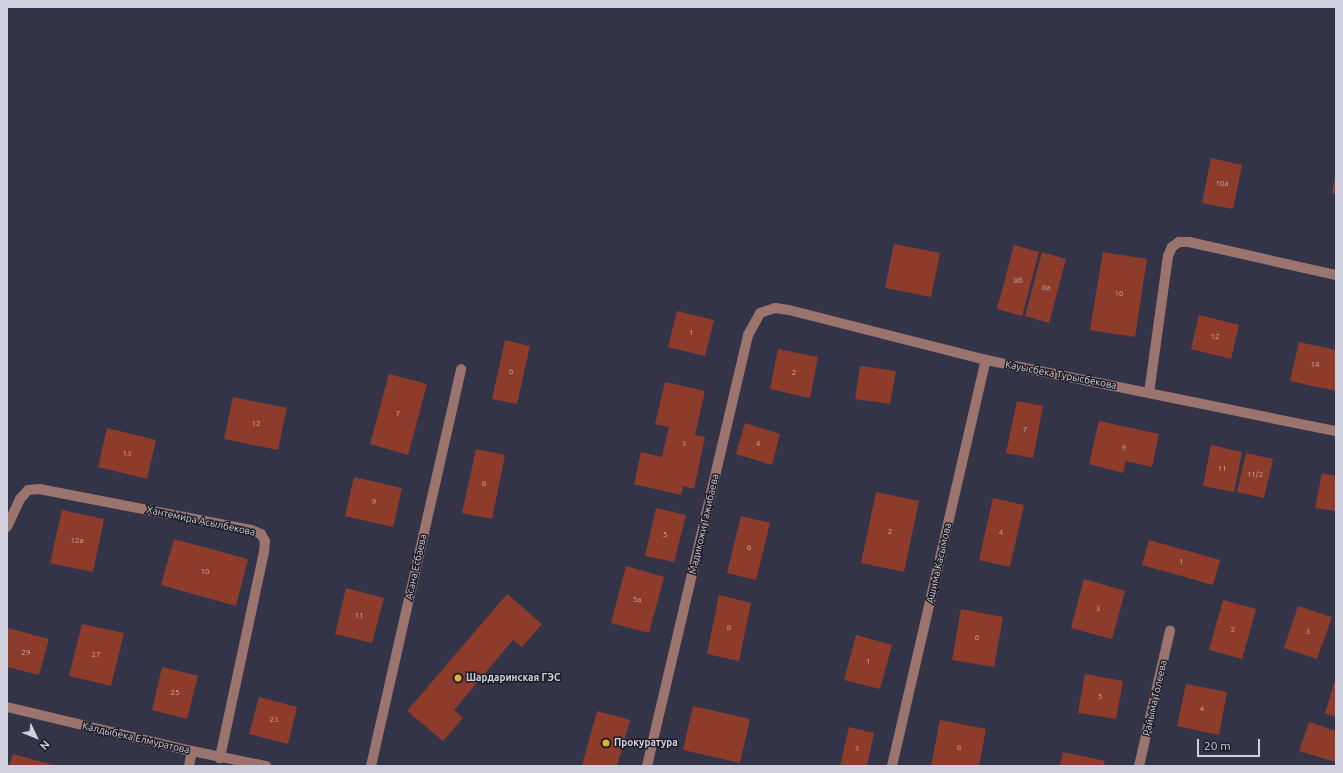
<!DOCTYPE html>
<meta charset="utf-8">
<style>
body{margin:0}
#map{position:relative;width:1343px;height:773px;overflow:hidden;background:#343449;font-family:Ubuntu,sans-serif}
div>[style]{position:absolute}
[style*='--x']{left:calc(var(--x)*1px);top:calc(var(--y)*1px);width:calc(var(--w)*1px);rotate:calc(var(--a)*1deg)}
.building>*{inset:0;background:#8d3c2b}
.minor>*{height:10px;margin:-5px;padding:0 5px;transform-origin:5px;border-radius:5px;background:#9c746e}
.dots>*{width:11px;height:11px;translate:-50% -50%;box-sizing:border-box;border:2px solid #1d1d27;border-radius:50%}
span{translate:-50% -50%;white-space:nowrap;text-align:center;line-height:1.15;-webkit-text-stroke:3px #1d1d27;paint-order:stroke}
.number-label{font-size:8px;color:#bfabb1}
.number-label span{-webkit-text-stroke-width:0}
.street-label{font-size:10px;color:#d0d0de}
.poi-label{font-size:10px;color:#d0d0de;font-weight:700}
.left{translate:0 -50%;text-align:left}
.frame{position:absolute;inset:0;border:8px solid #d0d0de;pointer-events:none}
.north{position:absolute;left:16px;top:717px;width:40px;height:40px;-webkit-text-stroke:3px #1d1d27;paint-order:stroke;rotate:133deg;font-size:11px;font-weight:700;line-height:16px;text-align:center;color:#d0d0de}
.north::after{content:'';display:block;margin:auto;width:14px;height:18px;background:#d0d0de;clip-path:polygon(50% 0,100% 100%,50% 72%,0 100%)}
.scale{position:absolute;left:1197px;top:739px;width:63px;height:18px;box-sizing:border-box;border:2px solid #d0d0de;border-top:0;padding-left:5px;font-size:12px;line-height:14px;white-space:nowrap;color:#d0d0de;-webkit-text-stroke:3px #1d1d27;paint-order:stroke}
</style>
<div id="map">
<div class="building">
<div style="clip-path:polygon(1211px 158px,1242px 165px,1233px 209px,1202px 203px)"></div>
<div style="clip-path:polygon(1335px 177px,1336px 177px,1336px 194px,1332px 193px)"></div>
<div style="clip-path:polygon(894px 244px,940px 253px,931px 297px,885px 288px)"></div>
<div style="clip-path:polygon(1014px 245px,1039px 252px,1022px 316px,997px 309px)"></div>
<div style="clip-path:polygon(1042px 252px,1066px 259px,1049px 323px,1025px 316px)"></div>
<div style="clip-path:polygon(1103px 252px,1147px 259px,1135px 337px,1090px 330px)"></div>
<div style="clip-path:polygon(677px 311px,714px 320px,705px 356px,668px 347px)"></div>
<div style="clip-path:polygon(1199px 315px,1239px 325px,1231px 359px,1191px 349px)"></div>
<div style="clip-path:polygon(505px 340px,530px 346px,517px 404px,492px 399px)"></div>
<div style="clip-path:polygon(1299px 342px,1336px 350px,1336px 391px,1290px 381px)"></div>
<div style="clip-path:polygon(778px 349px,818px 357px,810px 398px,770px 389px)"></div>
<div style="clip-path:polygon(860px 366px,896px 371px,890px 404px,855px 399px)"></div>
<div style="clip-path:polygon(389px 374px,427px 384px,408px 455px,370px 444px)"></div>
<div style="clip-path:polygon(665px 382px,705px 391px,695px 435px,705px 437px,694px 489px,683px 486px,681px 495px,634px 484px,641px 452px,662px 457px,669px 427px,655px 424px)"></div>
<div style="clip-path:polygon(233px 397px,287px 408px,278px 450px,224px 439px)"></div>
<div style="clip-path:polygon(1017px 401px,1043px 406px,1033px 458px,1006px 453px)"></div>
<div style="clip-path:polygon(1099px 421px,1159px 434px,1152px 467px,1126px 461px,1123px 473px,1089px 464px)"></div>
<div style="clip-path:polygon(745px 423px,780px 434px,772px 465px,736px 454px)"></div>
<div style="clip-path:polygon(107px 428px,156px 440px,147px 479px,98px 467px)"></div>
<div style="clip-path:polygon(1211px 445px,1242px 452px,1234px 492px,1203px 486px)"></div>
<div style="clip-path:polygon(476px 449px,505px 455px,492px 519px,462px 513px)"></div>
<div style="clip-path:polygon(1246px 453px,1273px 459px,1264px 498px,1237px 492px)"></div>
<div style="clip-path:polygon(1322px 473px,1336px 476px,1336px 511px,1315px 508px)"></div>
<div style="clip-path:polygon(354px 477px,402px 488px,393px 527px,345px 516px)"></div>
<div style="clip-path:polygon(876px 492px,919px 501px,904px 572px,861px 563px)"></div>
<div style="clip-path:polygon(993px 498px,1024px 505px,1010px 567px,979px 560px)"></div>
<div style="clip-path:polygon(656px 508px,686px 515px,674px 562px,645px 556px)"></div>
<div style="clip-path:polygon(62px 510px,104px 519px,93px 572px,50px 563px)"></div>
<div style="clip-path:polygon(741px 516px,770px 523px,756px 580px,727px 573px)"></div>
<div style="clip-path:polygon(174px 539px,248px 559px,236px 606px,161px 585px)"></div>
<div style="clip-path:polygon(1149px 540px,1220px 560px,1213px 585px,1142px 565px)"></div>
<div style="clip-path:polygon(626px 566px,664px 577px,649px 633px,611px 623px)"></div>
<div style="clip-path:polygon(1084px 579px,1125px 591px,1112px 639px,1071px 628px)"></div>
<div style="clip-path:polygon(346px 588px,384px 598px,372px 643px,335px 634px)"></div>
<div style="clip-path:polygon(507px 594px,542px 624px,522px 647px,513px 640px,454px 710px,463px 718px,443px 741px,407px 711px)"></div>
<div style="clip-path:polygon(719px 595px,751px 603px,739px 661px,707px 654px)"></div>
<div style="clip-path:polygon(1223px 600px,1256px 609px,1242px 659px,1209px 650px)"></div>
<div style="clip-path:polygon(1298px 606px,1332px 617px,1317px 659px,1284px 648px)"></div>
<div style="clip-path:polygon(961px 609px,1003px 617px,994px 667px,952px 660px)"></div>
<div style="clip-path:polygon(82px 624px,124px 633px,111px 686px,69px 676px)"></div>
<div style="clip-path:polygon(7px 628px,49px 639px,39px 675px,7px 667px)"></div>
<div style="clip-path:polygon(856px 635px,892px 645px,880px 689px,844px 680px)"></div>
<div style="clip-path:polygon(162px 667px,198px 676px,187px 719px,152px 710px)"></div>
<div style="clip-path:polygon(1085px 674px,1123px 681px,1116px 719px,1078px 713px)"></div>
<div style="clip-path:polygon(1336px 677px,1336px 717px,1325px 713px)"></div>
<div style="clip-path:polygon(1186px 684px,1227px 692px,1219px 735px,1177px 726px)"></div>
<div style="clip-path:polygon(259px 697px,297px 707px,288px 744px,249px 734px)"></div>
<div style="clip-path:polygon(693px 706px,750px 719px,740px 763px,683px 750px)"></div>
<div style="clip-path:polygon(597px 711px,630px 720px,617px 766px,582px 766px)"></div>
<div style="clip-path:polygon(940px 720px,986px 729px,979px 766px,931px 766px)"></div>
<div style="clip-path:polygon(1309px 722px,1336px 731px,1336px 762px,1299px 751px)"></div>
<div style="clip-path:polygon(849px 727px,874px 733px,867px 766px,840px 766px)"></div>
<div style="clip-path:polygon(1063px 752px,1105px 761px,1104px 766px,1060px 766px)"></div>
<div style="clip-path:polygon(13px 754px,57px 766px,9px 766px)"></div>
</div>
<div class="minor">
<div style="--x:1149;--y:393;--w:138;--a:-82.1"></div>
<div style="--x:1168;--y:256;--w:10;--a:-66"></div>
<div style="--x:1172;--y:247;--w:9;--a:-36"></div>
<div style="--x:1179;--y:242;--w:10;--a:0"></div>
<div style="--x:1189;--y:242;--w:151;--a:12.7"></div>
<div style="--x:7;--y:527;--w:31;--a:-65"></div>
<div style="--x:20;--y:499;--w:12;--a:-48"></div>
<div style="--x:28;--y:490;--w:11;--a:-5"></div>
<div style="--x:39;--y:489;--w:216;--a:10.9"></div>
<div style="--x:251;--y:530;--w:11;--a:22"></div>
<div style="--x:261;--y:534;--w:8;--a:60"></div>
<div style="--x:265;--y:541;--w:11;--a:95"></div>
<div style="--x:264;--y:552;--w:211;--a:102.1"></div>
<div style="--x:7;--y:707;--w:190;--a:13.4"></div>
<div style="--x:192;--y:751;--w:76;--a:11.5"></div>
<div style="--x:189;--y:766;--w:15;--a:-79"></div>
<div style="--x:371;--y:766;--w:407;--a:-77.2"></div>
<div style="--x:647;--y:766;--w:443;--a:-76.8"></div>
<div style="--x:748;--y:335;--w:25;--a:-61"></div>
<div style="--x:760;--y:313;--w:16;--a:-18"></div>
<div style="--x:775;--y:308;--w:14;--a:8"></div>
<div style="--x:789;--y:310;--w:203;--a:14.2"></div>
<div style="--x:986;--y:360;--w:357;--a:11.5"></div>
<div style="--x:892;--y:766;--w:417;--a:-77"></div>
<div style="--x:1139;--y:766;--w:139;--a:-77.1"></div>
</div>
<div class="dots">
<div style="left:458px;top:678px;background:#e2ae34"></div>
<div style="left:606px;top:743px;background:#e2ae34"></div>
</div>
<div class="number-label">
<span style="left:1222px;top:184px">10а</span>
<span style="left:1018px;top:281px">8б</span>
<span style="left:1046px;top:288px">8а</span>
<span style="left:1119px;top:294px">10</span>
<span style="left:691px;top:333px">1</span>
<span style="left:1215px;top:337px">12</span>
<span style="left:1315px;top:365px">14</span>
<span style="left:511px;top:372px">6</span>
<span style="left:794px;top:373px">2</span>
<span style="left:398px;top:414px">7</span>
<span style="left:256px;top:424px">12</span>
<span style="left:1025px;top:430px">7</span>
<span style="left:684px;top:444px">3</span>
<span style="left:758px;top:444px">4</span>
<span style="left:1124px;top:448px">9</span>
<span style="left:127px;top:454px">13</span>
<span style="left:1222px;top:469px">11</span>
<span style="left:1255px;top:475px">11/2</span>
<span style="left:484px;top:484px">8</span>
<span style="left:374px;top:502px">9</span>
<span style="left:890px;top:532px">2</span>
<span style="left:1001px;top:533px">4</span>
<span style="left:665px;top:535px">5</span>
<span style="left:77px;top:541px">12а</span>
<span style="left:749px;top:548px">6</span>
<span style="left:1181px;top:562px">1</span>
<span style="left:205px;top:572px">10</span>
<span style="left:637px;top:600px">5а</span>
<span style="left:1098px;top:609px">3</span>
<span style="left:359px;top:616px">11</span>
<span style="left:729px;top:628px">8</span>
<span style="left:1233px;top:630px">2</span>
<span style="left:1308px;top:632px">3</span>
<span style="left:977px;top:638px">6</span>
<span style="left:26px;top:653px">29</span>
<span style="left:96px;top:655px">27</span>
<span style="left:868px;top:662px">1</span>
<span style="left:175px;top:693px">25</span>
<span style="left:1100px;top:697px">5</span>
<span style="left:1202px;top:709px">4</span>
<span style="left:274px;top:720px">23</span>
<span style="left:959px;top:748px">8</span>
<span style="left:857px;top:749px">3</span>
</div>
<div class="street-label">
<span style="left:1061px;top:375px;rotate:11deg">Кауысбека Турысбекова</span>
<span style="left:201px;top:521px;rotate:12deg">Хантемира Асылбекова</span>
<span style="left:704px;top:524px;rotate:-77deg">Мадикожи Тажибаева</span>
<span style="left:939px;top:563px;rotate:-77deg">Ашима Касымова</span>
<span style="left:416px;top:567px;rotate:-77deg">Асана Есбаева</span>
<span style="left:1155px;top:698px;rotate:-77deg">Райыма Толеева</span>
<span style="left:136px;top:738px;rotate:13deg">Калдыбека Елмуратова</span>
</div>
<div class="poi-label">
<span class="left" style="left:466px;top:678px">Шардаринская ГЭС</span>
<span class="left" style="left:614px;top:743px">Прокуратура</span>
</div>
<div class="frame"></div>
<div class="north">N</div>
<div class="scale">20 m</div>
</div>
